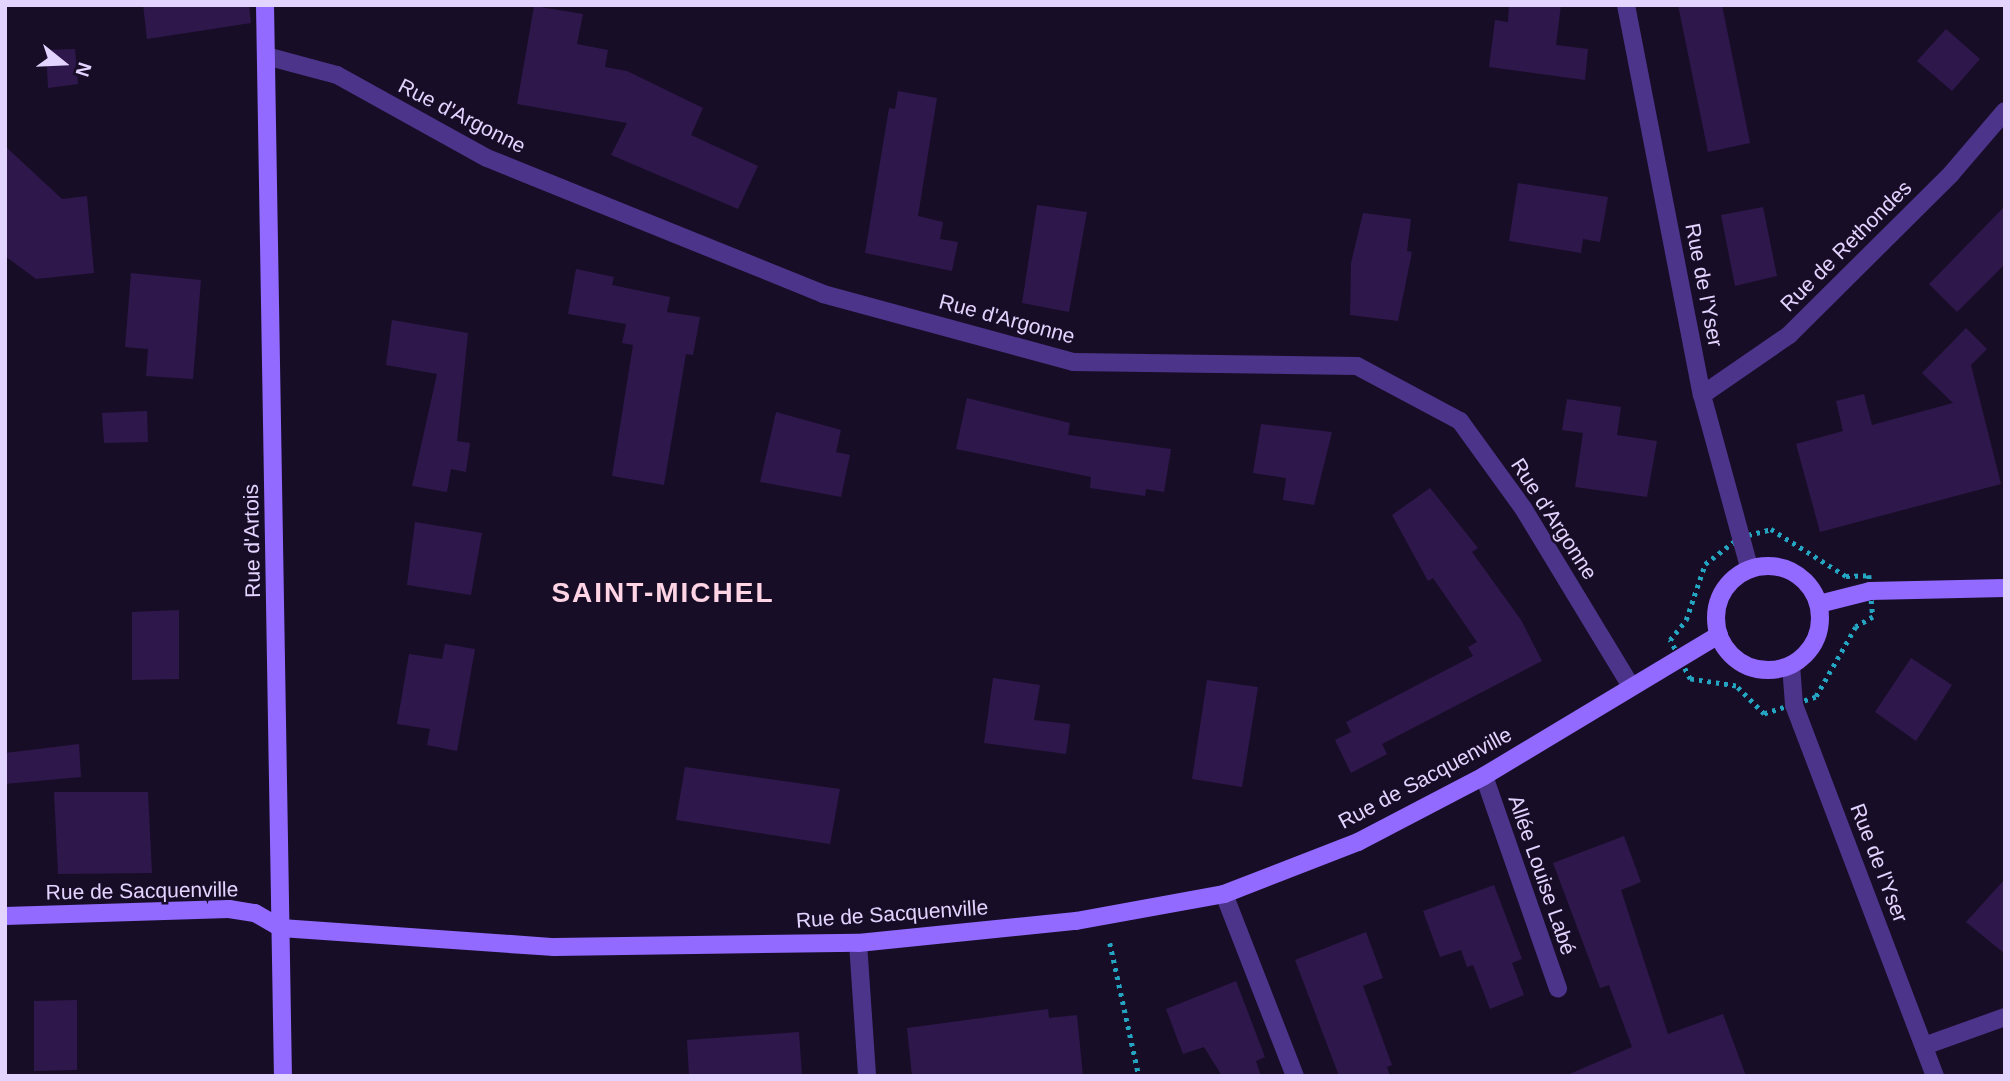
<!DOCTYPE html>
<meta charset="utf-8">
<style>
body{margin:0}
#map{position:relative;width:2010px;height:1081px;overflow:hidden;background:#180d27;font-family:Arial,sans-serif}
div>[style]{position:absolute}
[style*='--x']{left:calc(var(--x)*1px);top:calc(var(--y)*1px);width:calc(var(--w)*1px);rotate:calc(var(--a)*1deg)}
.building>*{inset:0;background:#2e174a}
.path>*{height:4.5px;margin-top:-2.25px;transform-origin:0;background:repeating-linear-gradient(90deg,#24a5c2 0 3.5px,transparent 0 8.5px)}
.lane>*{height:18px;margin:-9px;padding:0 9px;transform-origin:9px;border-radius:9px;background:#4c348a}
.street>*{height:18px;margin:-9px;padding:0 9px;transform-origin:9px;border-radius:9px;background:#4c348a}
.secondary>*{height:18px;margin:-9px;padding:0 9px;transform-origin:9px;border-radius:9px;background:#926aff}
.secondary>.ring{margin:-9px;padding:0;box-sizing:content-box;background:none;border:18px solid #926aff;border-radius:50%}
span{translate:-50% -50%;white-space:nowrap;text-align:center;line-height:1.15;-webkit-text-stroke:5px #180d27;paint-order:stroke}
.street-label{font-size:21px;color:#e3d3ff}
.district-label{font-size:28px;color:#ffd5e6;font-weight:700;letter-spacing:2px}
.frame{position:absolute;inset:0;border:7px solid #e3d3ff;pointer-events:none}
.north{position:absolute;left:28px;top:28px;width:70px;height:70px;-webkit-text-stroke:5px #180d27;paint-order:stroke;rotate:108deg;font-size:19px;font-weight:700;line-height:28px;text-align:center;color:#e3d3ff}
.north::after{content:'';display:block;margin:auto;width:24px;height:32px;background:#e3d3ff;clip-path:polygon(50% 0,100% 100%,50% 72%,0 100%)}
</style>
<div id="map">
<div class="building">
<div style="clip-path:polygon(143px 5px,249px 5px,251px 23px,147px 39px)"></div>
<div style="clip-path:polygon(1509px 5px,1561px 5px,1556px 45px,1588px 49px,1585px 80px,1489px 67px,1495px 20px,1508px 22px)"></div>
<div style="clip-path:polygon(1678px 5px,1722px 5px,1750px 143px,1708px 152px)"></div>
<div style="clip-path:polygon(534px 6px,583px 14px,577px 44px,608px 50px,605px 67px,627px 71px,703px 108px,691px 135px,758px 166px,738px 209px,611px 155px,627px 123px,517px 104px)"></div>
<div style="clip-path:polygon(1946px 29px,1980px 59px,1952px 91px,1917px 61px)"></div>
<div style="clip-path:polygon(75px 49px,78px 84px,48px 88px,46px 50px)"></div>
<div style="clip-path:polygon(898px 91px,937px 98px,918px 216px,943px 222px,940px 239px,958px 242px,952px 271px,865px 253px,889px 108px,895px 109px)"></div>
<div style="clip-path:polygon(5px 146px,62px 199px,87px 196px,94px 273px,36px 279px,5px 256px)"></div>
<div style="clip-path:polygon(1518px 183px,1608px 197px,1600px 242px,1583px 239px,1581px 253px,1509px 241px)"></div>
<div style="clip-path:polygon(1037px 205px,1087px 212px,1069px 312px,1022px 303px)"></div>
<div style="clip-path:polygon(2005px 206px,2005px 264px,1957px 312px,1929px 284px)"></div>
<div style="clip-path:polygon(1763px 207px,1777px 276px,1735px 286px,1721px 215px)"></div>
<div style="clip-path:polygon(1363px 213px,1411px 219px,1407px 251px,1412px 252px,1398px 321px,1350px 315px,1351px 263px)"></div>
<div style="clip-path:polygon(576px 269px,614px 277px,612px 285px,670px 297px,667px 312px,700px 317px,693px 355px,686px 354px,664px 485px,612px 476px,633px 345px,622px 343px,626px 324px,568px 314px)"></div>
<div style="clip-path:polygon(131px 273px,201px 280px,193px 379px,146px 376px,148px 349px,125px 347px)"></div>
<div style="clip-path:polygon(392px 320px,468px 333px,457px 441px,470px 443px,466px 472px,451px 469px,447px 492px,412px 486px,437px 374px,386px 365px)"></div>
<div style="clip-path:polygon(1966px 328px,1987px 349px,1971px 365px,2001px 484px,1820px 532px,1796px 444px,1843px 431px,1836px 401px,1864px 394px,1872px 425px,1953px 403px,1922px 373px)"></div>
<div style="clip-path:polygon(967px 398px,1070px 423px,1068px 435px,1171px 449px,1164px 492px,1146px 489px,1145px 496px,1090px 488px,1091px 477px,956px 449px)"></div>
<div style="clip-path:polygon(1567px 399px,1621px 407px,1617px 435px,1657px 441px,1647px 497px,1575px 487px,1583px 433px,1562px 430px)"></div>
<div style="clip-path:polygon(147px 411px,148px 442px,104px 443px,102px 413px)"></div>
<div style="clip-path:polygon(776px 412px,841px 430px,836px 452px,850px 455px,841px 497px,760px 482px)"></div>
<div style="clip-path:polygon(1261px 424px,1332px 432px,1314px 505px,1283px 500px,1286px 478px,1253px 473px)"></div>
<div style="clip-path:polygon(1430px 488px,1478px 548px,1472px 552px,1521px 620px,1542px 661px,1382px 744px,1387px 754px,1351px 773px,1335px 740px,1351px 732px,1346px 722px,1473px 656px,1468px 647px,1477px 642px,1433px 578px,1428px 581px,1392px 515px)"></div>
<div style="clip-path:polygon(415px 522px,482px 533px,471px 595px,407px 585px)"></div>
<div style="clip-path:polygon(179px 610px,179px 679px,132px 680px,132px 612px)"></div>
<div style="clip-path:polygon(445px 644px,475px 649px,457px 751px,427px 745px,430px 729px,397px 724px,409px 654px,442px 659px)"></div>
<div style="clip-path:polygon(1911px 658px,1952px 685px,1916px 741px,1875px 712px)"></div>
<div style="clip-path:polygon(993px 678px,1040px 685px,1034px 720px,1070px 724px,1066px 754px,984px 743px)"></div>
<div style="clip-path:polygon(1207px 680px,1258px 687px,1242px 787px,1192px 779px)"></div>
<div style="clip-path:polygon(79px 744px,81px 777px,5px 784px,5px 753px)"></div>
<div style="clip-path:polygon(685px 767px,840px 789px,830px 844px,676px 820px)"></div>
<div style="clip-path:polygon(54px 792px,148px 792px,152px 873px,58px 874px)"></div>
<div style="clip-path:polygon(1624px 836px,1641px 882px,1621px 890px,1668px 1034px,1723px 1014px,1746px 1076px,1565px 1076px,1632px 1047px,1609px 985px,1600px 988px,1553px 863px)"></div>
<div style="clip-path:polygon(2005px 879px,2005px 954px,1966px 922px)"></div>
<div style="clip-path:polygon(1494px 885px,1522px 959px,1512px 963px,1524px 995px,1490px 1009px,1473px 965px,1467px 967px,1461px 950px,1440px 957px,1423px 911px)"></div>
<div style="clip-path:polygon(1366px 932px,1383px 978px,1363px 986px,1392px 1065px,1387px 1067px,1390px 1076px,1339px 1076px,1295px 960px)"></div>
<div style="clip-path:polygon(1236px 981px,1265px 1057px,1256px 1061px,1261px 1076px,1222px 1076px,1204px 1047px,1183px 1054px,1166px 1009px)"></div>
<div style="clip-path:polygon(77px 1000px,77px 1070px,34px 1071px,34px 1001px)"></div>
<div style="clip-path:polygon(1048px 1009px,1049px 1018px,1077px 1015px,1083px 1076px,912px 1076px,907px 1028px)"></div>
<div style="clip-path:polygon(799px 1032px,802px 1076px,689px 1076px,687px 1040px)"></div>
</div>
<div class="path">
<div style="--x:1771;--y:529;--w:89;--a:32.1"></div>
<div style="--x:1846;--y:576;--w:23;--a:-2"></div>
<div style="--x:1869;--y:575;--w:42;--a:84.6"></div>
<div style="--x:1873;--y:617;--w:20;--a:150"></div>
<div style="--x:1856;--y:627;--w:81;--a:119.7"></div>
<div style="--x:1816;--y:697;--w:55;--a:161.9"></div>
<div style="--x:1764;--y:714;--w:40;--a:-135"></div>
<div style="--x:1736;--y:686;--w:47;--a:-171.3"></div>
<div style="--x:1690;--y:679;--w:44;--a:-117.1"></div>
<div style="--x:1670;--y:640;--w:26;--a:-51"></div>
<div style="--x:1686;--y:620;--w:59;--a:-71.3"></div>
<div style="--x:1705;--y:564;--w:44;--a:-37.6"></div>
<div style="--x:1740;--y:537;--w:32;--a:-14"></div>
<div style="--x:1110;--y:943;--w:136;--a:77.7"></div>
</div>
<div class="lane">
<div style="--x:858;--y:943;--w:133;--a:86.1"></div>
</div>
<div class="street">
<div style="--x:1626;--y:5;--w:397;--a:79"></div>
<div style="--x:1702;--y:395;--w:181;--a:74.7"></div>
<div style="--x:266;--y:56;--w:73;--a:15"></div>
<div style="--x:337;--y:75;--w:171;--a:29"></div>
<div style="--x:487;--y:158;--w:362;--a:22"></div>
<div style="--x:823;--y:294;--w:259;--a:15.2"></div>
<div style="--x:1073;--y:362;--w:284;--a:0.8"></div>
<div style="--x:1357;--y:366;--w:117;--a:28.1"></div>
<div style="--x:1460;--y:421;--w:107;--a:54.1"></div>
<div style="--x:1523;--y:508;--w:208;--a:58.8"></div>
<div style="--x:1702;--y:395;--w:106;--a:-34.6"></div>
<div style="--x:1789;--y:335;--w:228;--a:-44.8"></div>
<div style="--x:1951;--y:174;--w:83;--a:-49.4"></div>
<div style="--x:1791;--y:665;--w:40;--a:85.7"></div>
<div style="--x:1794;--y:705;--w:397;--a:69.2"></div>
<div style="--x:1484;--y:776;--w:225;--a:70.8"></div>
<div style="--x:1224;--y:894;--w:195;--a:68.7"></div>
<div style="--x:1924;--y:1046;--w:86;--a:-19.7"></div>
</div>
<div class="secondary">
<div style="--x:265;--y:5;--w:1071;--a:89.04"></div>
<div class="ring" style="left:1716px;top:566px;width:86px;height:86px"></div>
<div style="--x:1819;--y:604;--w:53;--a:-14.3"></div>
<div style="--x:1870;--y:591;--w:135;--a:-1.3"></div>
<div style="--x:5;--y:916;--w:224;--a:-1.8"></div>
<div style="--x:229;--y:909;--w:26;--a:9"></div>
<div style="--x:255;--y:913;--w:30;--a:30"></div>
<div style="--x:281;--y:928;--w:274;--a:4"></div>
<div style="--x:554;--y:947;--w:304;--a:-0.8"></div>
<div style="--x:858;--y:943;--w:219;--a:-5.8"></div>
<div style="--x:1076;--y:921;--w:150;--a:-10.3"></div>
<div style="--x:1224;--y:894;--w:144;--a:-21.2"></div>
<div style="--x:1358;--y:842;--w:142;--a:-27.6"></div>
<div style="--x:1484;--y:776;--w:274;--a:-31"></div>
</div>
<div class="street-label">
<span style="left:462px;top:116px;rotate:27deg">Rue d'Argonne</span>
<span style="left:1846px;top:246px;rotate:-45deg">Rue de Rethondes</span>
<span style="left:1704px;top:285px;rotate:79deg">Rue de l'Yser</span>
<span style="left:1007px;top:319px;rotate:15deg">Rue d'Argonne</span>
<span style="left:1554px;top:519px;rotate:57deg">Rue d'Argonne</span>
<span style="left:252px;top:541px;rotate:-91deg">Rue d'Artois</span>
<span style="left:1425px;top:778px;rotate:-28deg">Rue de Sacquenville</span>
<span style="left:1879px;top:863px;rotate:69deg">Rue de l'Yser</span>
<span style="left:1542px;top:875px;rotate:71deg">Allée Louise Labé</span>
<span style="left:142px;top:891px;rotate:-1deg">Rue de Sacquenville</span>
<span style="left:892px;top:914px;rotate:-4deg">Rue de Sacquenville</span>
</div>
<div class="district-label">
<span style="left:663px;top:593px">SAINT-MICHEL</span>
</div>
<div class="frame"></div>
<div class="north">N</div>
</div>
